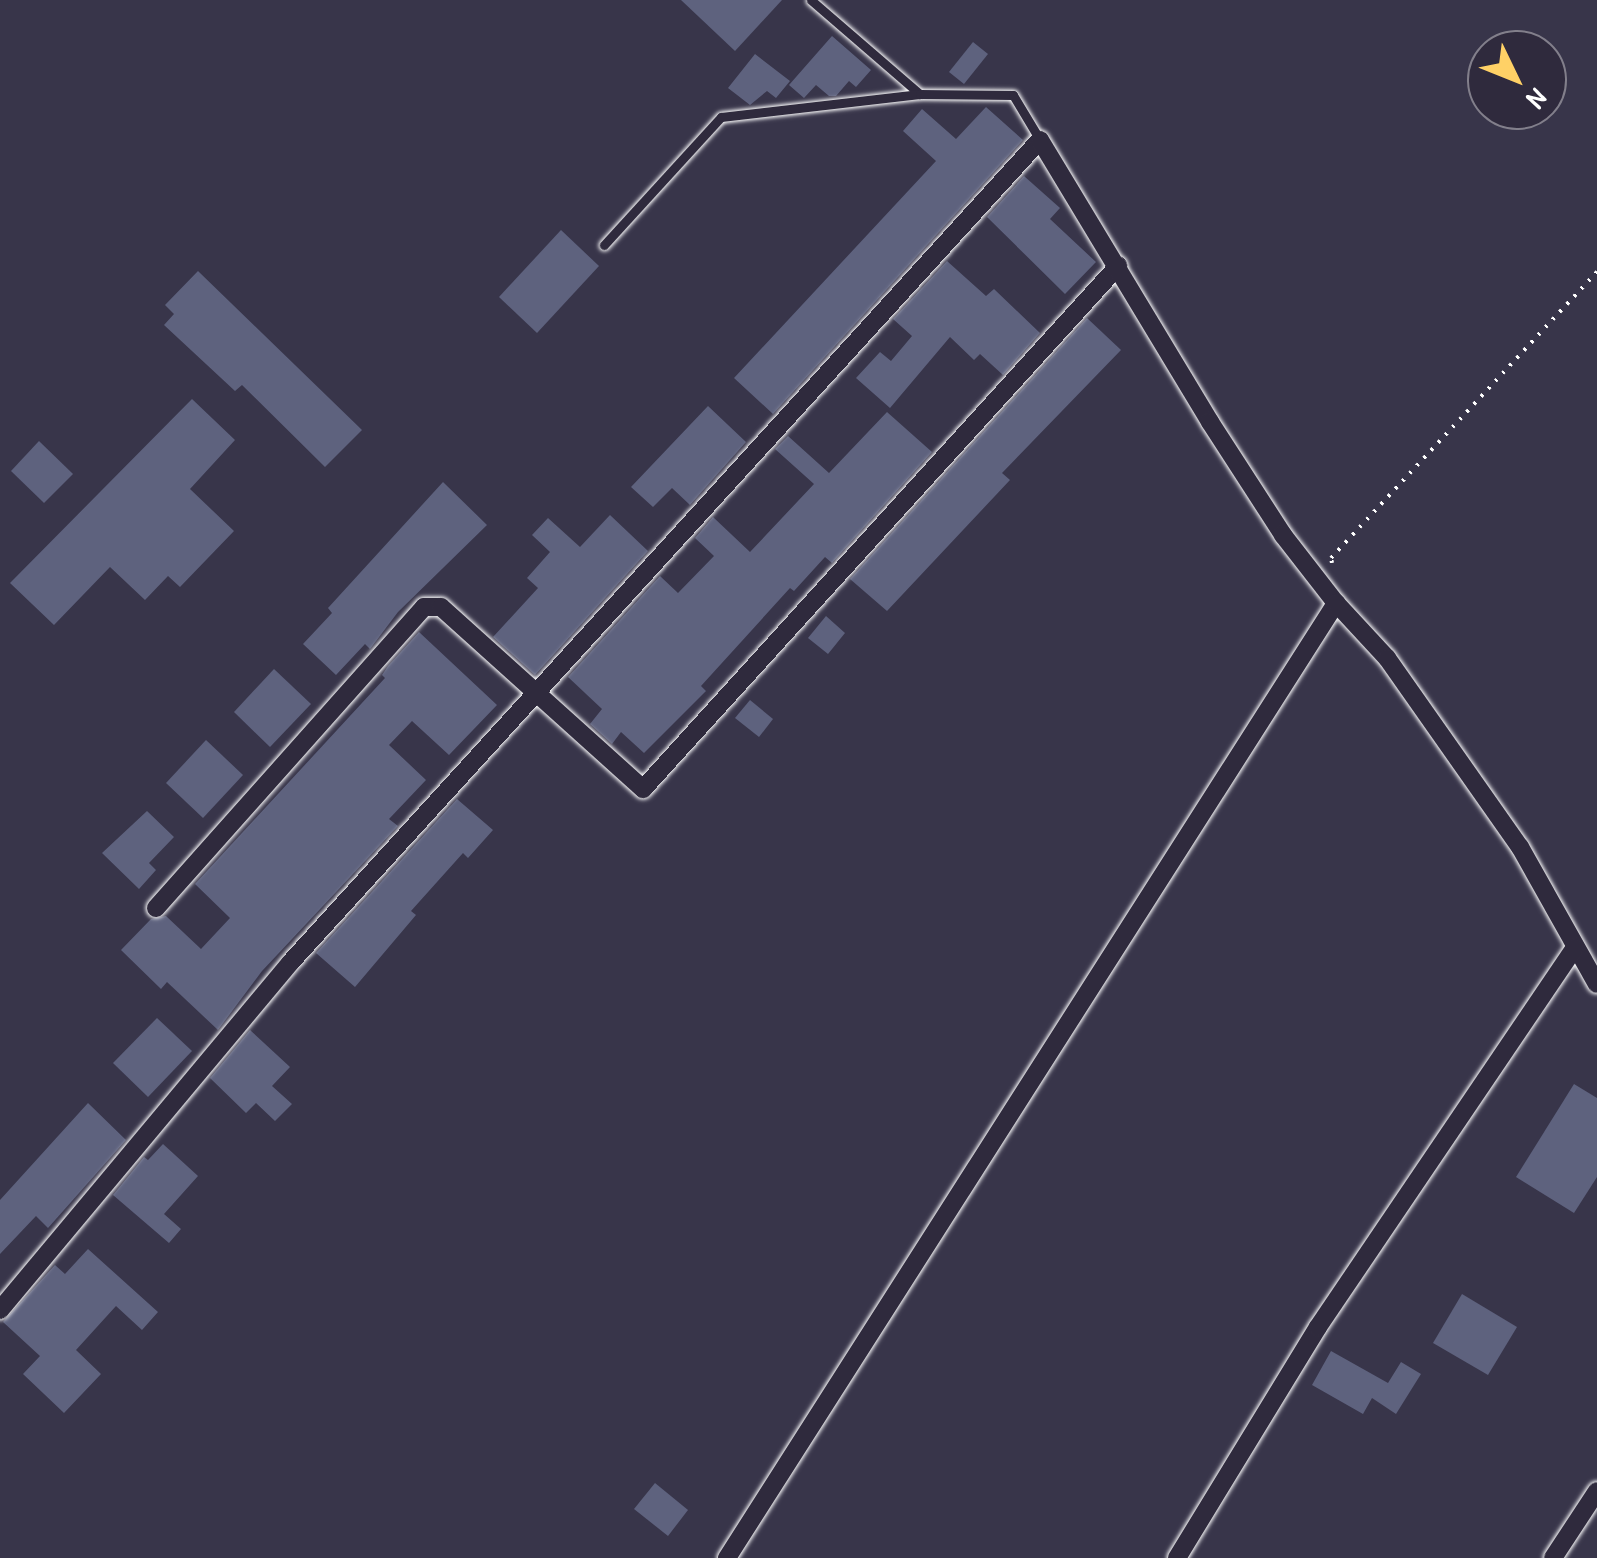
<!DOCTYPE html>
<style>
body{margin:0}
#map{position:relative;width:1597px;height:1558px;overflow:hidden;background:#38354a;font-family:"Patrick Hand",sans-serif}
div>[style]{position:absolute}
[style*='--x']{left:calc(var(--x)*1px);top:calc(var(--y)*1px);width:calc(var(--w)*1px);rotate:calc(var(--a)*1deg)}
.building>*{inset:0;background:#5e627e}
.path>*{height:4px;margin-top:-2px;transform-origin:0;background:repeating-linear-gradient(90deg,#fff 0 2.5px,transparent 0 10.5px)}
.roads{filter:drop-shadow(0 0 2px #fff) drop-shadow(0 0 2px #fff)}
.lane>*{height:9px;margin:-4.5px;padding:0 4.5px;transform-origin:4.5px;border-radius:4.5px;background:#2f2a3d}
.street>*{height:18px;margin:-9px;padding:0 9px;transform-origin:9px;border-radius:9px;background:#2f2a3d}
span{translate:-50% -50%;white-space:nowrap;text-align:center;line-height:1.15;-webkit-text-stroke:8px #2f2a3d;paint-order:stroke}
.north{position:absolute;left:1467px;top:30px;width:100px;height:100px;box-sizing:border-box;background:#2f2a3d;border:2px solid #827f8b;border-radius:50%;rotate:133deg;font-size:28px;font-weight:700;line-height:40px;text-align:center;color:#fff}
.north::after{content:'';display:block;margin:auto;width:35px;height:45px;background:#ffd166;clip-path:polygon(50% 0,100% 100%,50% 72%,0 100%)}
</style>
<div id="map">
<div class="building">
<div style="clip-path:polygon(681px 0,782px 0,735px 51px)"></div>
<div style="clip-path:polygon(832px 36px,871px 70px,856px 87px,849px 81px,836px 96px,829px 96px,816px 85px,804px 98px,789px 85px)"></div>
<div style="clip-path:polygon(973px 42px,988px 54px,964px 84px,949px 72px)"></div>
<div style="clip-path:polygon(755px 54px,790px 81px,776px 98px,767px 91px,750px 105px,728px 88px)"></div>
<div style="clip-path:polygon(986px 107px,1023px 140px,773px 414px,734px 378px,936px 161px,903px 131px,922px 109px,956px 139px)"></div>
<div style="clip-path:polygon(1024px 176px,1060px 208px,1050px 219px,1096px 262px,1065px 294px,987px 217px)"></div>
<div style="clip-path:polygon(561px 230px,599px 266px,537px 333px,499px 297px)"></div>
<div style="clip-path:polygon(947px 261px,986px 296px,994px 289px,1040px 333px,1003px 375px,980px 354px,974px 360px,950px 337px,890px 408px,856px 378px,880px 352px,891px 361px,912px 336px,893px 319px)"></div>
<div style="clip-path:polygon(198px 271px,362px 430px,325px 467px,242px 385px,235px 391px,164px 325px,174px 314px,165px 305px)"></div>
<div style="clip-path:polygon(1087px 318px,1121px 350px,1002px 473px,1010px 480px,887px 611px,850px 579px)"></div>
<div style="clip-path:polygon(192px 399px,235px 440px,190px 489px,234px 531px,180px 587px,168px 576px,145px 600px,110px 567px,54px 625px,10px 583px)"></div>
<div style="clip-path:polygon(708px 406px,746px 442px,690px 505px,672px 488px,653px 507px,631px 487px)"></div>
<div style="clip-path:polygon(887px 412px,932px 452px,832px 563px,825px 557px,794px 591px,790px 588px,701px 686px,706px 691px,644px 753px,621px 732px,612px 744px,590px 724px,602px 709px,568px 677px,660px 576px,678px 593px,714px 556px,695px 538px,713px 517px,750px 552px,814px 484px,775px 449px,788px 436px,829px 473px)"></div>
<div style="clip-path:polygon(39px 441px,73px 474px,44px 503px,11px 471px)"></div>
<div style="clip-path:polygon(443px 482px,487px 525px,398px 612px,370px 649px,365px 644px,336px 675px,303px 644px,332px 613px,328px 608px)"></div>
<div style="clip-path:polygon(610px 515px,648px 551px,535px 675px,493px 637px,538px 588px,527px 578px,550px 552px,532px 535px,548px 518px,580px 547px)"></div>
<div style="clip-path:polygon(826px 616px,845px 633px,828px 654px,808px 638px)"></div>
<div style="clip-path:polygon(419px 632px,497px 705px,449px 755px,412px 721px,389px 745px,426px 780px,389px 819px,398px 826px,262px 971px,218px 1030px,167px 982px,161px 989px,121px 950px,151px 919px,166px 916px,201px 949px,230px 918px,195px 884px,385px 678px,382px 675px,388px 666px)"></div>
<div style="clip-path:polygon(274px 669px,311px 704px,270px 747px,234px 712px)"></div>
<div style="clip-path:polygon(750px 700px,773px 719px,759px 737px,735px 718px)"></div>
<div style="clip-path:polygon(206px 740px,243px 775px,203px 818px,166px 783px)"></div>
<div style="clip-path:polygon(457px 799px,493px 830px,468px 858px,463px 853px,411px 911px,416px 915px,355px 987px,316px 953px)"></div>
<div style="clip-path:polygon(147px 811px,174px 837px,149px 863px,156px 870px,139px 889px,102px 853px)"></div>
<div style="clip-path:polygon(157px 1018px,192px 1051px,148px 1097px,113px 1063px)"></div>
<div style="clip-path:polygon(250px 1030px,290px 1067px,272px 1086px,292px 1104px,275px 1121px,256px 1103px,246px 1113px,210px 1078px)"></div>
<div style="clip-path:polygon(1574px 1084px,1597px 1098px,1597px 1177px,1574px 1213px,1516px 1177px)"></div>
<div style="clip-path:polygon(88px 1103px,126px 1140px,48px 1228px,36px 1216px,0 1254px,0 1200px)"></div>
<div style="clip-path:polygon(163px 1144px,198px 1176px,164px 1214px,181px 1229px,169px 1243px,113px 1195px,144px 1157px,148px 1160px)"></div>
<div style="clip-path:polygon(88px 1249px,158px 1312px,142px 1330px,116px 1306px,76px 1350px,101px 1374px,64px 1413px,23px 1374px,40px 1356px,3px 1322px,55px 1265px,65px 1274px)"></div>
<div style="clip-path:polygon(1462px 1294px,1517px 1327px,1488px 1375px,1433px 1343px)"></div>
<div style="clip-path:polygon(1331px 1351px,1388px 1383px,1401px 1362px,1421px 1374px,1396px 1414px,1372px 1398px,1363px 1414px,1312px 1385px)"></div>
<div style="clip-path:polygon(655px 1483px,688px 1510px,668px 1536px,634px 1509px)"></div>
</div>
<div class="path">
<div style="--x:1332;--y:563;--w:5;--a:-101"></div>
<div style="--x:1331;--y:558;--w:391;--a:-47.1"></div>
</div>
<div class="roads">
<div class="lane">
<div style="--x:811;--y:0;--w:144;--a:40.8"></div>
<div style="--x:604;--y:245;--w:173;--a:-47.6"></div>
<div style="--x:721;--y:117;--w:200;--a:-6.6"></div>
<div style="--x:920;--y:94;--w:93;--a:0.6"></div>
<div style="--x:1013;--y:95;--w:52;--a:59"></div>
</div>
<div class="street">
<div style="--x:156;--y:908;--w:403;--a:-48.3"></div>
<div style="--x:424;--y:607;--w:17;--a:0"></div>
<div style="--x:441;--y:607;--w:272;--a:42"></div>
<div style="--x:643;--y:789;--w:707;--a:-47.75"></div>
<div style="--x:0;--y:1310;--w:452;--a:-50.1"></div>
<div style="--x:290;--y:963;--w:1113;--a:-47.66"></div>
<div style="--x:1040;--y:140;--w:329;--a:58.9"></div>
<div style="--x:1210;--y:422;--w:135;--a:57.1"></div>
<div style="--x:1283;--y:535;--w:86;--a:52.1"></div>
<div style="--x:727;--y:1558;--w:1133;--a:-57.47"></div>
<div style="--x:1336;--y:603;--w:75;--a:47.2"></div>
<div style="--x:1387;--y:658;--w:231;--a:54.9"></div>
<div style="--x:1520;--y:847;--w:157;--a:60.7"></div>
<div style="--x:1177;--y:1558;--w:271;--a:-58.6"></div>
<div style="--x:1318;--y:1327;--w:458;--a:-55.9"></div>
<div style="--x:1553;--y:1558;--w:80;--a:-56.7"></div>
</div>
</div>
<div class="north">N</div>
</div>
